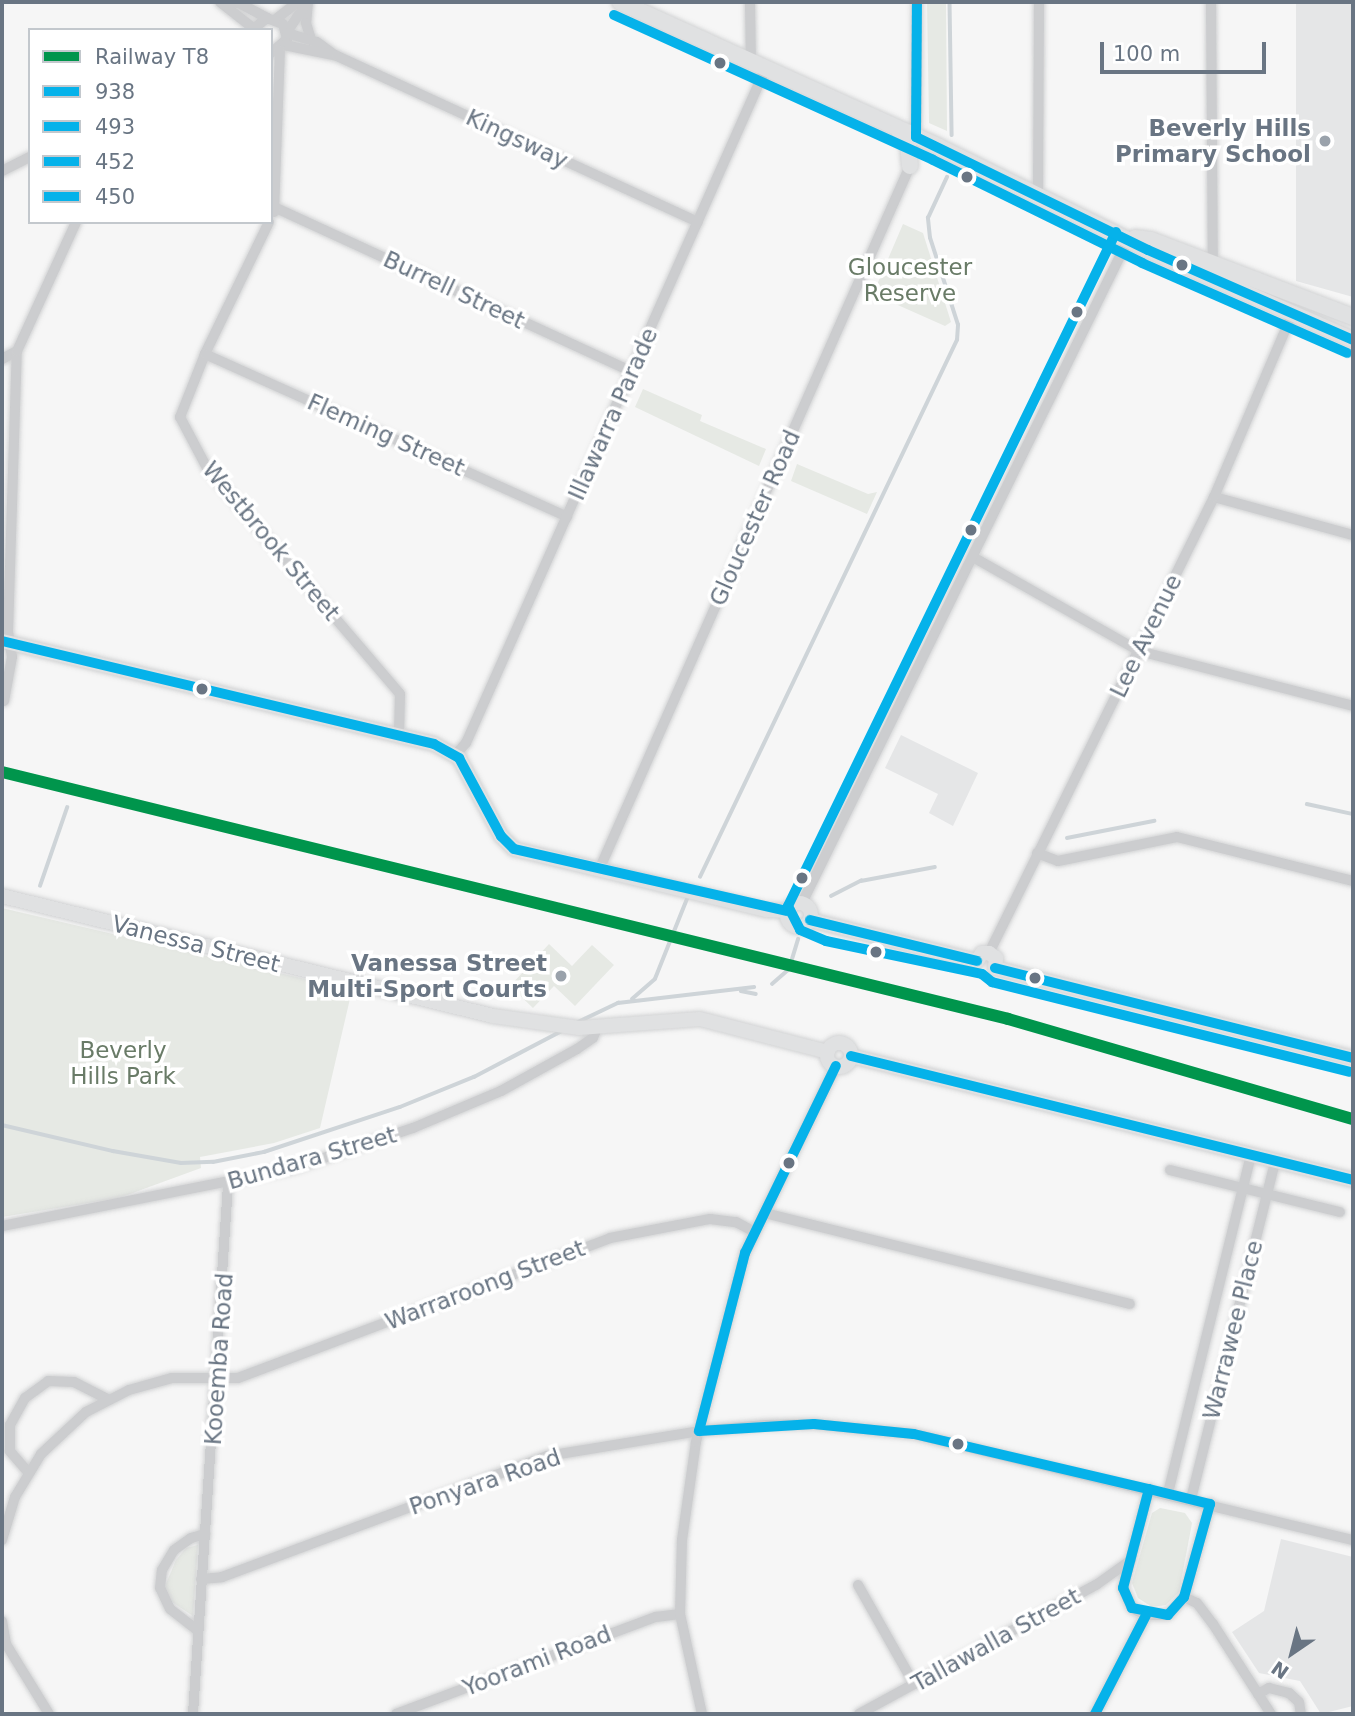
<!DOCTYPE html>
<style>
body{margin:0}
#map{position:relative;width:1355px;height:1716px;overflow:hidden;background:#f6f6f6;font-family:"DejaVu Sans",sans-serif}
div>[style]{position:absolute}
[style*='--x']{left:calc(var(--x)*1px);top:calc(var(--y)*1px);width:calc(var(--w)*1px);rotate:calc(var(--a)*1deg)}
.built>*{inset:0;background:#e5e6e7}
.green>*{inset:0;background:#e6e9e4}
.stream>*{height:3.5px;margin:-1.75px;padding:0 1.75px;transform-origin:1.75px;border-radius:1.75px;background:#ced4d8}
.roads{filter:drop-shadow(0 0 2px #d2d3d4) drop-shadow(0 0 2px #d2d3d4)}
.street>*{height:10px;margin:-5px;padding:0 5px;transform-origin:5px;border-radius:5px;background:#cccdcf}
.secondary>*{height:14px;margin:-7px;padding:0 7px;transform-origin:7px;border-radius:7px;background:#e0e1e2}
.secondary>.ring{margin:-7px;padding:0;box-sizing:content-box;background:none;border:14px solid #e0e1e2;border-radius:50%}
.primary>*{height:16px;margin:-8px;padding:0 8px;transform-origin:8px;border-radius:8px;background:#e0e1e2}
.bus-1>*{height:10px;margin:-5px;padding:0 5px;transform-origin:5px;border-radius:5px;background:#05b2ea}
.bus-2>*{height:10px;margin:-5px;padding:0 5px;transform-origin:5px;border-radius:5px;background:#05b2ea}
.bus-3>*{height:10px;margin:-5px;padding:0 5px;transform-origin:5px;border-radius:5px;background:#05b2ea}
.bus-4>*{height:10px;margin:-5px;padding:0 5px;transform-origin:5px;border-radius:5px;background:#05b2ea}
.rail-1>*{height:12px;margin:-6px;padding:0 6px;transform-origin:6px;border-radius:6px;background:#00954c}
.dots>*{width:19px;height:19px;translate:-50% -50%;box-sizing:border-box;border:4px solid #fff;border-radius:50%}
span{translate:-50% -50%;white-space:nowrap;text-align:center;line-height:1.15;-webkit-text-stroke:7px #fff;paint-order:stroke}
.poi-label{font-size:23px;color:#697583;font-weight:700}
.right{translate:-100% -50%;text-align:right}
.street-label{font-size:23px;color:#697583}
.park-label{font-size:23px;color:#697b67}
.frame{position:absolute;inset:0;border:4px solid #697583;pointer-events:none}
.legend{position:absolute;left:28px;top:28px;width:245px;height:196px;box-sizing:border-box;background:#fff;border:2px solid #c3c8cd;margin:0;padding:9px 12px;list-style:none;font-size:21px;color:#697583}
.legend li{display:flex;align-items:center;gap:14px;height:35px}
.legend b{width:35px;border:2px solid #c3c8cd}
.north{position:absolute;left:1257px;top:1618px;width:70px;height:70px;-webkit-text-stroke:5px #fff;paint-order:stroke;rotate:215deg;font-size:19px;font-weight:700;line-height:28px;text-align:center;color:#697583}
.north::after{content:'';display:block;margin:auto;width:24px;height:32px;background:#697583;clip-path:polygon(50% 0,100% 100%,50% 72%,0 100%)}
.scale{position:absolute;left:1100px;top:42px;width:166px;height:32px;box-sizing:border-box;border:4px solid #697583;border-top:0;padding-left:9px;font-size:21px;line-height:24px;white-space:nowrap;color:#697583;-webkit-text-stroke:5px #fff;paint-order:stroke}
</style>
<div id="map">
<div class="built">
<div style="clip-path:polygon(1296px 2px,1353px 2px,1353px 297px,1296px 281px)"></div>
<div style="clip-path:polygon(901px 735px,978px 773px,953px 826px,929px 813px,938px 794px,885px 768px)"></div>
<div style="clip-path:polygon(1281px 1539px,1353px 1557px,1353px 1706px,1321px 1714px,1300px 1681px,1259px 1673px,1232px 1632px,1264px 1611px)"></div>
</div>
<div class="green">
<div style="clip-path:polygon(927px 2px,946px 2px,947px 131px,929px 123px)"></div>
<div style="clip-path:polygon(903px 224px,923px 233px,951px 322px,945px 326px,873px 294px)"></div>
<div style="clip-path:polygon(643px 389px,702px 415px,700px 421px,766px 449px,759px 466px,635px 407px)"></div>
<div style="clip-path:polygon(797px 464px,868px 494px,877px 492px,867px 514px,791px 481px)"></div>
<div style="clip-path:polygon(2px 908px,352px 990px,320px 1128px,274px 1143px,200px 1157px,201px 1168px,119px 1198px,2px 1217px)"></div>
<div style="clip-path:polygon(549px 944px,572px 966px,592px 945px,614px 965px,575px 1006px,554px 986px,533px 1008px,510px 986px)"></div>
<div style="clip-path:polygon(1160px 1508px,1185px 1513px,1192px 1523px,1179px 1592px,1166px 1605px,1152px 1607px,1138px 1598px,1132px 1583px,1152px 1513px)"></div>
<div style="clip-path:polygon(198px 1545px,193px 1616px,172px 1602px,165px 1586px,176px 1560px,186px 1548px)"></div>
</div>
<div class="stream">
<div style="--x:950;--y:2;--w:133;--a:89.1"></div>
<div style="--x:1307;--y:804;--w:47;--a:12.3"></div>
<div style="--x:1067;--y:838;--w:89;--a:-11.1"></div>
<div style="--x:700;--y:877;--w:595;--a:-64.42"></div>
<div style="--x:957;--y:340;--w:15;--a:-86"></div>
<div style="--x:958;--y:325;--w:91;--a:-107.8"></div>
<div style="--x:930;--y:238;--w:20;--a:-96"></div>
<div style="--x:928;--y:218;--w:45;--a:-65.1"></div>
<div style="--x:40;--y:886;--w:83;--a:-70.9"></div>
<div style="--x:831;--y:896;--w:34;--a:-27"></div>
<div style="--x:861;--y:881;--w:75;--a:-10.7"></div>
<div style="--x:772;--y:984;--w:23;--a:-41"></div>
<div style="--x:789;--y:969;--w:31;--a:-73"></div>
<div style="--x:741;--y:991;--w:15;--a:11"></div>
<div style="--x:632;--y:999;--w:30;--a:-41"></div>
<div style="--x:655;--y:979;--w:86;--a:-68.2"></div>
<div style="--x:576;--y:1023;--w:47;--a:-25.5"></div>
<div style="--x:618;--y:1003;--w:137;--a:-6.7"></div>
<div style="--x:2;--y:1125;--w:114;--a:13.2"></div>
<div style="--x:113;--y:1151;--w:69;--a:10"></div>
<div style="--x:181;--y:1163;--w:32;--a:-2"></div>
<div style="--x:213;--y:1162;--w:52;--a:-11.1"></div>
<div style="--x:264;--y:1152;--w:143;--a:-18.3"></div>
<div style="--x:400;--y:1107;--w:80;--a:-22.1"></div>
<div style="--x:474;--y:1077;--w:97;--a:-27.6"></div>
</div>
<div class="roads">
<div class="street">
<div style="--x:220;--y:2;--w:42;--a:38.2"></div>
<div style="--x:226;--y:2;--w:13;--a:4"></div>
<div style="--x:239;--y:3;--w:32;--a:28"></div>
<div style="--x:308;--y:2;--w:21;--a:95"></div>
<div style="--x:306;--y:23;--w:17;--a:73"></div>
<div style="--x:750;--y:2;--w:61;--a:89.1"></div>
<div style="--x:1211;--y:2;--w:261;--a:89.6"></div>
<div style="--x:276;--y:19;--w:28;--a:-38"></div>
<div style="--x:252;--y:30;--w:19;--a:-39"></div>
<div style="--x:267;--y:18;--w:17;--a:21"></div>
<div style="--x:283;--y:24;--w:16;--a:75"></div>
<div style="--x:287;--y:39;--w:21;--a:139"></div>
<div style="--x:287;--y:32;--w:34;--a:-56"></div>
<div style="--x:287;--y:33;--w:31;--a:17"></div>
<div style="--x:317;--y:42;--w:22;--a:36"></div>
<div style="--x:284;--y:45;--w:54;--a:11.7"></div>
<div style="--x:337;--y:56;--w:397;--a:24.7"></div>
<div style="--x:916;--y:137;--w:135;--a:-89.6"></div>
<div style="--x:2;--y:171;--w:31;--a:-27"></div>
<div style="--x:1038;--y:194;--w:192;--a:-89.7"></div>
<div style="--x:276;--y:208;--w:392;--a:24.7"></div>
<div style="--x:274;--y:212;--w:162;--a:-87.9"></div>
<div style="--x:269;--y:222;--w:147;--a:115.9"></div>
<div style="--x:205;--y:354;--w:68;--a:111.6"></div>
<div style="--x:180;--y:417;--w:58;--a:62.1"></div>
<div style="--x:207;--y:468;--w:297;--a:49.5"></div>
<div style="--x:400;--y:694;--w:42;--a:91.4"></div>
<div style="--x:205;--y:354;--w:397;--a:24.2"></div>
<div style="--x:2;--y:359;--w:17;--a:-28"></div>
<div style="--x:1214;--y:497;--w:144;--a:15.3"></div>
<div style="--x:973;--y:557;--w:191;--a:29.5"></div>
<div style="--x:1139;--y:651;--w:221;--a:14.4"></div>
<div style="--x:4;--y:701;--w:45;--a:-79.7"></div>
<div style="--x:12;--y:657;--w:26;--a:-99"></div>
<div style="--x:8;--y:631;--w:280;--a:-88.2"></div>
<div style="--x:17;--y:351;--w:142;--a:-65.4"></div>
<div style="--x:456;--y:754;--w:15;--a:-48"></div>
<div style="--x:466;--y:743;--w:736;--a:-66.05"></div>
<div style="--x:1037;--y:853;--w:22;--a:21"></div>
<div style="--x:1058;--y:861;--w:121;--a:-11.4"></div>
<div style="--x:1177;--y:837;--w:181;--a:14"></div>
<div style="--x:599;--y:870;--w:770;--a:-66.17"></div>
<div style="--x:802;--y:903;--w:741;--a:-63.82"></div>
<div style="--x:989;--y:953;--w:508;--a:-63.74"></div>
<div style="--x:1214;--y:497;--w:199;--a:-66.9"></div>
<div style="--x:1170;--y:1170;--w:175;--a:13.9"></div>
<div style="--x:765;--y:1213;--w:376;--a:14"></div>
<div style="--x:2;--y:1226;--w:298;--a:-11.2"></div>
<div style="--x:294;--y:1168;--w:126;--a:-18.6"></div>
<div style="--x:413;--y:1128;--w:95;--a:-22.8"></div>
<div style="--x:501;--y:1091;--w:87;--a:-28.9"></div>
<div style="--x:577;--y:1049;--w:19;--a:-35"></div>
<div style="--x:593;--y:1038;--w:11;--a:-68"></div>
<div style="--x:28;--y:1472;--w:28;--a:-131"></div>
<div style="--x:10;--y:1451;--w:26;--a:-90"></div>
<div style="--x:10;--y:1425;--w:31;--a:-61"></div>
<div style="--x:25;--y:1398;--w:29;--a:-36"></div>
<div style="--x:48;--y:1381;--w:26;--a:2"></div>
<div style="--x:74;--y:1382;--w:38;--a:27"></div>
<div style="--x:1149;--y:1489;--w:102;--a:104.7"></div>
<div style="--x:1123;--y:1588;--w:22;--a:66"></div>
<div style="--x:1132;--y:1608;--w:16;--a:27"></div>
<div style="--x:1146;--y:1615;--w:22;--a:0"></div>
<div style="--x:1168;--y:1615;--w:24;--a:-48"></div>
<div style="--x:1184;--y:1597;--w:97;--a:-74.4"></div>
<div style="--x:1168;--y:1493;--w:348;--a:-76.2"></div>
<div style="--x:1191;--y:1499;--w:348;--a:-76"></div>
<div style="--x:2;--y:1540;--w:45;--a:-73.2"></div>
<div style="--x:15;--y:1497;--w:50;--a:-58.8"></div>
<div style="--x:41;--y:1454;--w:62;--a:-43"></div>
<div style="--x:86;--y:1412;--w:48;--a:-27.1"></div>
<div style="--x:129;--y:1390;--w:45;--a:-15.6"></div>
<div style="--x:172;--y:1378;--w:66;--a:0"></div>
<div style="--x:238;--y:1378;--w:397;--a:-20.6"></div>
<div style="--x:610;--y:1238;--w:102;--a:-10.8"></div>
<div style="--x:710;--y:1219;--w:26;--a:7"></div>
<div style="--x:736;--y:1222;--w:21;--a:28"></div>
<div style="--x:201;--y:1579;--w:21;--a:-5"></div>
<div style="--x:222;--y:1577;--w:347;--a:-20.4"></div>
<div style="--x:547;--y:1456;--w:154;--a:-9.3"></div>
<div style="--x:699;--y:1431;--w:67;--a:-5.1"></div>
<div style="--x:766;--y:1425;--w:48;--a:-1.2"></div>
<div style="--x:814;--y:1424;--w:100;--a:5.7"></div>
<div style="--x:914;--y:1434;--w:452;--a:13.6"></div>
<div style="--x:858;--y:1585;--w:114;--a:60.5"></div>
<div style="--x:1184;--y:1597;--w:14;--a:25"></div>
<div style="--x:1197;--y:1603;--w:26;--a:53"></div>
<div style="--x:1213;--y:1624;--w:107;--a:57.2"></div>
<div style="--x:2;--y:1621;--w:23;--a:80"></div>
<div style="--x:6;--y:1644;--w:82;--a:58.4"></div>
<div style="--x:197;--y:1630;--w:34;--a:-142"></div>
<div style="--x:170;--y:1609;--w:23;--a:-115"></div>
<div style="--x:160;--y:1588;--w:18;--a:-84"></div>
<div style="--x:162;--y:1570;--w:23;--a:-59"></div>
<div style="--x:174;--y:1550;--w:21;--a:-35"></div>
<div style="--x:191;--y:1538;--w:15;--a:-16"></div>
<div style="--x:1258;--y:1694;--w:13;--a:-29"></div>
<div style="--x:1269;--y:1688;--w:21;--a:14"></div>
<div style="--x:1289;--y:1693;--w:13;--a:42"></div>
<div style="--x:1299;--y:1702;--w:12;--a:81"></div>
<div style="--x:193;--y:1714;--w:531;--a:-86.22"></div>
<div style="--x:396;--y:1714;--w:278;--a:-20.5"></div>
<div style="--x:656;--y:1617;--w:24;--a:-7"></div>
<div style="--x:702;--y:1714;--w:102;--a:-102.4"></div>
<div style="--x:680;--y:1614;--w:74;--a:-88.5"></div>
<div style="--x:682;--y:1540;--w:99;--a:-81.9"></div>
<div style="--x:696;--y:1442;--w:195;--a:-75.5"></div>
<div style="--x:745;--y:1253;--w:208;--a:-64.1"></div>
<div style="--x:859;--y:1714;--w:270;--a:-28.6"></div>
<div style="--x:1096;--y:1585;--w:43;--a:-35.5"></div>
<div style="--x:1095;--y:1714;--w:111;--a:-62.7"></div>
</div>
<div class="secondary">
<div style="--x:2;--y:641;--w:444;--a:13.4"></div>
<div style="--x:434;--y:744;--w:29;--a:29"></div>
<div style="--x:459;--y:758;--w:89;--a:61.7"></div>
<div style="--x:501;--y:836;--w:18;--a:45"></div>
<div style="--x:514;--y:849;--w:260;--a:13.6"></div>
<div style="--x:767;--y:910;--w:20;--a:3"></div>
<div style="--x:2;--y:896;--w:505;--a:13.73"></div>
<div style="--x:493;--y:1016;--w:87;--a:7.9"></div>
<div style="--x:579;--y:1028;--w:121;--a:-4.3"></div>
<div style="--x:700;--y:1019;--w:132;--a:14.5"></div>
<div class="ring" style="left:787px;top:903px;width:10px;height:10px"></div>
<div style="--x:810;--y:920;--w:172;--a:13.8"></div>
<div style="--x:977;--y:961;--w:9;--a:-58"></div>
<div style="--x:982;--y:953;--w:7;--a:0"></div>
<div style="--x:989;--y:953;--w:9;--a:36"></div>
<div style="--x:996;--y:958;--w:10;--a:96"></div>
<div style="--x:995;--y:968;--w:369;--a:14.1"></div>
<div class="ring" style="left:827px;top:1043px;width:10px;height:10px"></div>
<div style="--x:851;--y:1056;--w:517;--a:13.87"></div>
</div>
<div class="primary">
<div style="--x:620;--y:2;--w:350;--a:24.4"></div>
<div style="--x:939;--y:147;--w:233;--a:26.2"></div>
<div style="--x:1148;--y:250;--w:224;--a:23.7"></div>
<div style="--x:898;--y:129;--w:18;--a:56"></div>
<div style="--x:908;--y:144;--w:22;--a:85"></div>
<div style="--x:1135;--y:238;--w:16;--a:7"></div>
<div style="--x:1151;--y:240;--w:216;--a:20.9"></div>
</div>
</div>
<div class="bus-1">
<div style="--x:851;--y:1056;--w:517;--a:13.87"></div>
<div style="--x:699;--y:1431;--w:115;--a:-3.5"></div>
<div style="--x:814;--y:1424;--w:100;--a:5.7"></div>
<div style="--x:914;--y:1434;--w:241;--a:13.2"></div>
<div style="--x:699;--y:1431;--w:184;--a:-75.5"></div>
<div style="--x:745;--y:1253;--w:208;--a:-64.1"></div>
<div style="--x:1149;--y:1489;--w:63;--a:13.8"></div>
<div style="--x:1210;--y:1504;--w:97;--a:105.6"></div>
<div style="--x:1184;--y:1597;--w:24;--a:132"></div>
<div style="--x:1168;--y:1615;--w:37;--a:-169"></div>
<div style="--x:1132;--y:1608;--w:22;--a:-114"></div>
<div style="--x:1123;--y:1588;--w:102;--a:-75.3"></div>
<div style="--x:1095;--y:1714;--w:111;--a:-62.7"></div>
</div>
<div class="bus-2">
<div style="--x:2;--y:641;--w:444;--a:13.4"></div>
<div style="--x:434;--y:744;--w:29;--a:29"></div>
<div style="--x:459;--y:758;--w:89;--a:61.7"></div>
<div style="--x:501;--y:836;--w:18;--a:45"></div>
<div style="--x:514;--y:849;--w:280;--a:12.8"></div>
<div style="--x:810;--y:920;--w:172;--a:13.8"></div>
<div style="--x:995;--y:968;--w:369;--a:14.1"></div>
</div>
<div class="bus-3">
<div style="--x:614;--y:15;--w:350;--a:24.4"></div>
<div style="--x:933;--y:160;--w:233;--a:26.2"></div>
<div style="--x:1142;--y:263;--w:224;--a:23.7"></div>
<div style="--x:1116;--y:232;--w:750;--a:115.95"></div>
<div style="--x:788;--y:906;--w:27;--a:63"></div>
<div style="--x:800;--y:930;--w:28;--a:23"></div>
<div style="--x:826;--y:941;--w:159;--a:11.9"></div>
<div style="--x:982;--y:974;--w:13;--a:39"></div>
<div style="--x:992;--y:982;--w:369;--a:14.1"></div>
</div>
<div class="bus-4">
<div style="--x:916;--y:137;--w:258;--a:26"></div>
<div style="--x:1148;--y:250;--w:224;--a:23.7"></div>
<div style="--x:916;--y:137;--w:135;--a:-89.6"></div>
</div>
<div class="rail-1">
<div style="--x:2;--y:772;--w:1036;--a:13.79"></div>
<div style="--x:1008;--y:1019;--w:359;--a:16.2"></div>
</div>
<div class="dots">
<div style="left:720px;top:63px;background:#697583"></div>
<div style="left:1325px;top:141px;background:#9aa2ab"></div>
<div style="left:967px;top:177px;background:#697583"></div>
<div style="left:1182px;top:265px;background:#697583"></div>
<div style="left:1077px;top:312px;background:#697583"></div>
<div style="left:971px;top:530px;background:#697583"></div>
<div style="left:202px;top:689px;background:#697583"></div>
<div style="left:802px;top:878px;background:#697583"></div>
<div style="left:876px;top:952px;background:#697583"></div>
<div style="left:561px;top:976px;background:#9aa2ab"></div>
<div style="left:1035px;top:978px;background:#697583"></div>
<div style="left:789px;top:1163px;background:#697583"></div>
<div style="left:958px;top:1444px;background:#697583"></div>
</div>
<div class="poi-label">
<span class="right" style="left:1311px;top:141px">Beverly Hills<br>Primary School</span>
<span class="right" style="left:547px;top:976px">Vanessa Street<br>Multi-Sport Courts</span>
</div>
<div class="street-label">
<span style="left:517px;top:139px;rotate:25deg">Kingsway</span>
<span style="left:454px;top:290px;rotate:25deg">Burrell Street</span>
<span style="left:613px;top:414px;rotate:-66deg">Illawarra Parade</span>
<span style="left:386px;top:435px;rotate:24deg">Fleming Street</span>
<span style="left:755px;top:518px;rotate:-66deg">Gloucester Road</span>
<span style="left:271px;top:541px;rotate:50deg">Westbrook Street</span>
<span style="left:1146px;top:636px;rotate:-64deg">Lee Avenue</span>
<span style="left:196px;top:944px;rotate:14deg">Vanessa Street</span>
<span style="left:312px;top:1158px;rotate:-16deg">Bundara Street</span>
<span style="left:485px;top:1285px;rotate:-21deg">Warraroong Street</span>
<span style="left:1233px;top:1330px;rotate:-76deg">Warrawee Place</span>
<span style="left:219px;top:1359px;rotate:-86deg">Kooemba Road</span>
<span style="left:485px;top:1482px;rotate:-19deg">Ponyara Road</span>
<span style="left:996px;top:1640px;rotate:-29deg">Tallawalla Street</span>
<span style="left:537px;top:1661px;rotate:-21deg">Yoorami Road</span>
</div>
<div class="park-label">
<span style="left:910px;top:280px">Gloucester<br>Reserve</span>
<span style="left:123px;top:1063px">Beverly<br>Hills Park</span>
</div>
<div class="frame"></div>
<ul class="legend">
<li><b style="height:9px;background:#00954c"></b>Railway T8</li>
<li><b style="height:9px;background:#05b2ea"></b>938</li>
<li><b style="height:9px;background:#05b2ea"></b>493</li>
<li><b style="height:9px;background:#05b2ea"></b>452</li>
<li><b style="height:9px;background:#05b2ea"></b>450</li>
</ul>
<div class="north">N</div>
<div class="scale">100 m</div>
</div>
